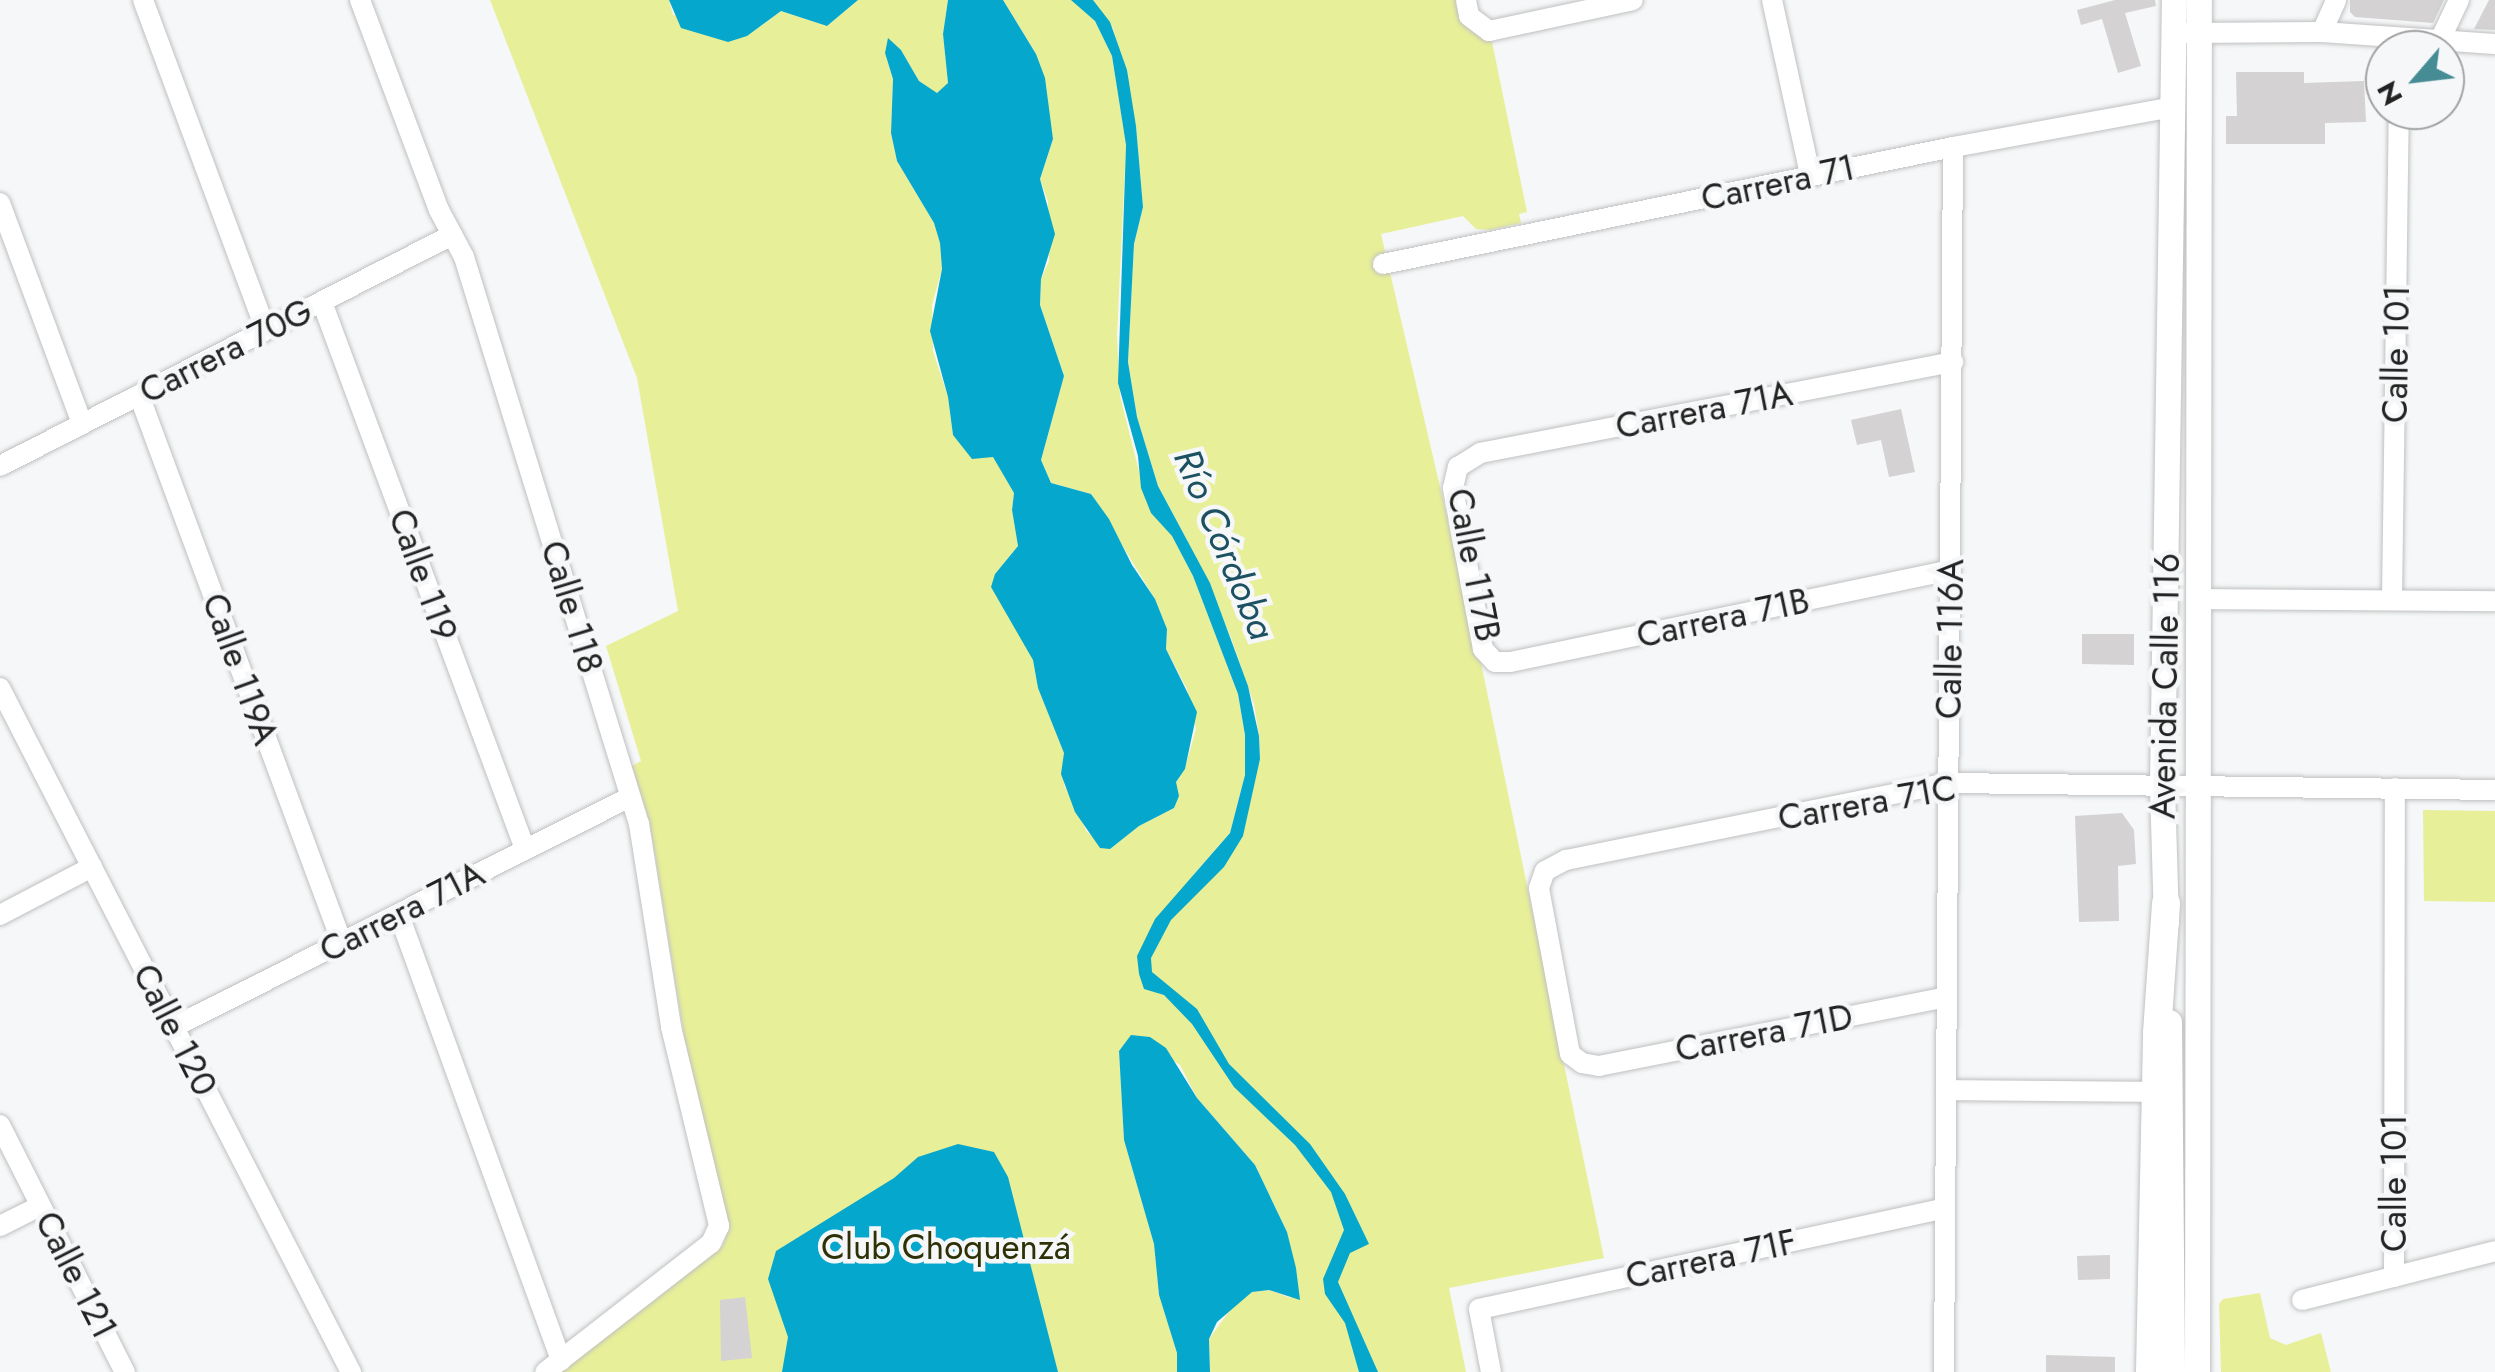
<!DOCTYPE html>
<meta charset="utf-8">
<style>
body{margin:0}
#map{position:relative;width:2495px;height:1372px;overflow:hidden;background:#f6f7f8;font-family:Jost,sans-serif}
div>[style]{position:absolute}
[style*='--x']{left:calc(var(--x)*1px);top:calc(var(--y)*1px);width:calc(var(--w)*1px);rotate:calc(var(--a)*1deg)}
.green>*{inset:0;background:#e8ef99}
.water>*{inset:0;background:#06a7cd}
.building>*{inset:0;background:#d4d2d2}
.roads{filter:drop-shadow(0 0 2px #bfc0c1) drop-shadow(0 0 2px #bfc0c1)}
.minor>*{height:20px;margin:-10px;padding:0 10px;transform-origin:10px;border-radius:10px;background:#fff}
.major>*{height:25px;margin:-12.5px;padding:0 12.5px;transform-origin:12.5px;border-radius:12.5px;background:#fff}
.highway>*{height:28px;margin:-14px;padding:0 14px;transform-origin:14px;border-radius:14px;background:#fff}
span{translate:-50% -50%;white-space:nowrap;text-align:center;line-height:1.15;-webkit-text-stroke:9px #f6f7f8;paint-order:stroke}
.street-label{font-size:35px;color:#232323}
.park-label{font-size:35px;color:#2e3005}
.water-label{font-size:38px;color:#1c5162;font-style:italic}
.north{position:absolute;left:2365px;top:30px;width:100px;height:100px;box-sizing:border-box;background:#f6f7f8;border:2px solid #a2a2a3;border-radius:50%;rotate:242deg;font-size:28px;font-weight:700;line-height:40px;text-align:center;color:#232323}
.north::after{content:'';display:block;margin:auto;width:35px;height:45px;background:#458c94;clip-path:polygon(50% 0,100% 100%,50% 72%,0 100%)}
</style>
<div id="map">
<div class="green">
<div style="clip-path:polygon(490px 0,669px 0,673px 15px,761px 26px,781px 11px,827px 26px,858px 0,948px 0,943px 34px,948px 83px,936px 94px,919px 81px,901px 50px,885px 53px,893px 79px,891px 133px,897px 161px,934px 223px,940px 243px,942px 269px,932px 305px,933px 351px,948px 397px,953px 435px,993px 456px,1014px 493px,1012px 510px,1018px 546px,995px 574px,1033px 660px,1038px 688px,1064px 753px,1064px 785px,1087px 832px,1110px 849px,1139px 826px,1174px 808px,1176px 782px,1185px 768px,1196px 729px,1187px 689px,1166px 649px,1167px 629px,1155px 599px,1091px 494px,1051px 483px,1041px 460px,1064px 376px,1040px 305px,1041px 279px,1049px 261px,1048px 202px,1040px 179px,1053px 139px,1036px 54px,1003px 0,1072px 0,1095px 21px,1112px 56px,1126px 145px,1117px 336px,1120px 396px,1147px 503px,1172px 536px,1193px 576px,1238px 694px,1245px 735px,1245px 775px,1230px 833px,1193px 875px,1214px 876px,1224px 867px,1260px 759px,1259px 736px,1254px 704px,1231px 638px,1188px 542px,1158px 486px,1137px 417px,1128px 362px,1134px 244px,1143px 207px,1136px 126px,1113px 28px,1093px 0,1459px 0,1468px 28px,1491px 37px,1527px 212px,1519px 214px,1521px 223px,1490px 230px,1476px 229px,1463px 216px,1381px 234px,1480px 658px,1604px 1258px,1449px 1288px,1466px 1372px,1210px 1372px,1209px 1339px,1233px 1306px,1252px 1292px,1269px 1290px,1291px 1298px,1287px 1232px,1255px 1165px,1197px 1098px,1180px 1065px,1132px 1035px,1119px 1051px,1124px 1140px,1154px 1244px,1159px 1295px,1177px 1353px,1177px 1372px,561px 1372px,723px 1245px,729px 1229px,684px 1036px,650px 824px,632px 766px,641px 761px,606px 646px,678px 611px,637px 378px)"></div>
<div style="clip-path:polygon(2423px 810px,2495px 811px,2495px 902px,2424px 901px)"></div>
<div style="clip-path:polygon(2260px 1293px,2270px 1338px,2286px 1345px,2321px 1333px,2331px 1372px,2221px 1372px,2219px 1304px,2223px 1299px)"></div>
</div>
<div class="water">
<div style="clip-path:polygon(669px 0,858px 0,827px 26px,781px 11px,747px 36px,728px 42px,681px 28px)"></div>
<div style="clip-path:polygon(948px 0,1003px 0,1036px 54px,1045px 78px,1053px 139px,1040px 179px,1055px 234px,1041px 279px,1040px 305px,1064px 376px,1041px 460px,1051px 483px,1091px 494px,1109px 519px,1132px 565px,1155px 599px,1167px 629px,1166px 649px,1197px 712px,1185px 769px,1176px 782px,1179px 796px,1174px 808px,1139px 826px,1110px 849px,1100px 848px,1075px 812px,1061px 774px,1064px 753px,1038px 688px,1033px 660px,991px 587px,995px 574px,1018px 546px,1012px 510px,1014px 493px,993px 457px,972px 459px,953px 435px,948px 397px,930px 331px,942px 269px,940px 243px,934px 223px,897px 161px,891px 133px,893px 79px,885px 53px,888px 38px,901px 50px,919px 81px,937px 93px,948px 83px,943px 34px)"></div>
<div style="clip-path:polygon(1071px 0,1093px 0,1110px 22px,1127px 70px,1136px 126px,1143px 207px,1134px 244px,1128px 362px,1137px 417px,1158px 486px,1210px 583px,1248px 686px,1259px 736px,1260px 759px,1243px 836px,1224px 867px,1171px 920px,1151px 958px,1152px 972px,1197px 1009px,1229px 1064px,1310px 1144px,1345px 1194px,1369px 1244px,1350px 1253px,1338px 1282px,1378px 1372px,1359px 1372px,1345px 1323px,1325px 1294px,1323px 1279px,1344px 1230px,1331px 1192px,1295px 1145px,1234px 1087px,1192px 1024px,1164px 995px,1144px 989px,1139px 974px,1137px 956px,1155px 919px,1230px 833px,1245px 775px,1245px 735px,1238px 694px,1193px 576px,1172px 536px,1151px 513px,1141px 488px,1138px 456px,1118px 383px,1126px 145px,1112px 56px,1095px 21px)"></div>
<div style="clip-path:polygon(1131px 1035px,1150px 1037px,1166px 1048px,1197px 1098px,1255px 1165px,1287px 1232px,1296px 1268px,1300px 1300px,1269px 1290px,1252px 1292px,1217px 1322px,1209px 1339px,1210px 1372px,1177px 1372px,1177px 1353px,1159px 1295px,1154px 1244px,1124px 1140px,1119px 1051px)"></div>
<div style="clip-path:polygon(958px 1144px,994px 1152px,1008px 1177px,1058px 1372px,782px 1372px,788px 1337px,768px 1279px,776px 1251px,894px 1178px,918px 1157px)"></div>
</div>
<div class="building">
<div style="clip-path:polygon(2115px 0,2155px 0,2156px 6px,2125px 13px,2141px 66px,2118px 73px,2102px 19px,2081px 25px,2077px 10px)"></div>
<div style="clip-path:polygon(2350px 0,2444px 0,2433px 23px,2355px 17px,2350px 12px)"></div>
<div style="clip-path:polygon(2489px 0,2495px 0,2495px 30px,2474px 29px)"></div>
<div style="clip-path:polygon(2236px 72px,2304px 72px,2304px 83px,2364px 81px,2366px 122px,2325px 123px,2325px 144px,2226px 144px,2226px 116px,2237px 116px)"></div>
<div style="clip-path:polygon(1901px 409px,1915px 472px,1889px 477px,1881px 440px,1857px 445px,1851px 420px)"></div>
<div style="clip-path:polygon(2082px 634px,2134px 634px,2134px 665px,2082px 664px)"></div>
<div style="clip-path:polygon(2122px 813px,2134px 830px,2136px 864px,2118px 866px,2119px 921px,2079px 922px,2075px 816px)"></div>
<div style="clip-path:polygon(2110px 1255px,2110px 1279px,2078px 1280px,2077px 1256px)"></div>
<div style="clip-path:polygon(745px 1297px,752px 1358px,721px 1361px,720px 1300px)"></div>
<div style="clip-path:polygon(2046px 1355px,2115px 1357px,2115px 1372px,2046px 1372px)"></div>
</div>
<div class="roads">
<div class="minor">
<div style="--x:143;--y:0;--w:352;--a:69.6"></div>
<div style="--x:360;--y:0;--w:224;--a:69.4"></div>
<div style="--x:439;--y:210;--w:53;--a:62"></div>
<div style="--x:464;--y:257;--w:593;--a:72.85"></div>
<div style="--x:639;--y:824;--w:206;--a:81"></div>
<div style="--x:671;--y:1027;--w:205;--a:76.4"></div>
<div style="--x:719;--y:1226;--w:19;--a:115"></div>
<div style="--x:711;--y:1243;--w:210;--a:142.1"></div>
<div style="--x:1466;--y:0;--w:16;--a:79"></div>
<div style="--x:1469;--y:16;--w:25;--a:37"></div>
<div style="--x:1489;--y:31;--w:147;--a:-12.1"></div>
<div style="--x:1772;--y:0;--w:179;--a:77.7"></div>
<div style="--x:2322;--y:32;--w:35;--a:-66"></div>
<div style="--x:2187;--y:33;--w:135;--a:-0.4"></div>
<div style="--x:2322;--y:32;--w:173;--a:4"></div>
<div style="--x:2440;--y:40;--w:44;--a:-64.6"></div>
<div style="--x:0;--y:203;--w:236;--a:69.6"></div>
<div style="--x:1383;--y:264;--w:582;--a:-11.6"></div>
<div style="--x:1953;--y:147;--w:225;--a:-10.3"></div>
<div style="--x:322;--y:302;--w:583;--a:69.64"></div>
<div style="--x:139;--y:395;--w:584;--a:69.67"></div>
<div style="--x:0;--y:466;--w:508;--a:-27.07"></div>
<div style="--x:1951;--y:570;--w:450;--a:168.2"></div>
<div style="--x:1510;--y:662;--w:15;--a:180"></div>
<div style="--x:1495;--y:662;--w:18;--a:-133"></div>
<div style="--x:1483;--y:649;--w:164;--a:-100.6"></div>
<div style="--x:1453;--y:488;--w:22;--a:-77"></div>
<div style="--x:1458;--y:467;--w:26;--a:-32"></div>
<div style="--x:1480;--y:453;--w:482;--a:-10.9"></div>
<div style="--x:2197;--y:599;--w:298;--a:0.4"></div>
<div style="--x:2392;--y:599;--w:489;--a:-89.2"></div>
<div style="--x:0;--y:688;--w:769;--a:62.84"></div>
<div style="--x:0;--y:915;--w:104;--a:-27.6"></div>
<div style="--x:399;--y:915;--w:474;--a:70"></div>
<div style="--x:1947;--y:997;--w:355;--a:168.8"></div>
<div style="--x:1599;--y:1066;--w:17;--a:-170"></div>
<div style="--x:1582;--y:1063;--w:15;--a:-143"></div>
<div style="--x:1570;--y:1054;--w:169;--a:-100.6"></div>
<div style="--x:1539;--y:888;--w:18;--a:-71"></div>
<div style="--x:1545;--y:871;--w:24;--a:-28"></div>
<div style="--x:1566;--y:860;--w:391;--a:-11.4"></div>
<div style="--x:1949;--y:783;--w:546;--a:0.73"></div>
<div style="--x:174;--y:1027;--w:511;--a:-26.77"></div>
<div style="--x:1946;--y:1090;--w:210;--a:0.5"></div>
<div style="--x:0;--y:1125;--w:277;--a:63.2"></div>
<div style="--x:0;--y:1226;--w:45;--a:-26.6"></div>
<div style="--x:2394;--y:1277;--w:489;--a:-89.9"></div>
<div style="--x:2302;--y:1300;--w:199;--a:-14.2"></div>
<div style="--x:1491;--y:1372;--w:64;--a:-100.8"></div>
<div style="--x:1479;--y:1309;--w:475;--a:-12.2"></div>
<div style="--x:1944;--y:1372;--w:1225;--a:-89.58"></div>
</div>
<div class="major">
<div style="--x:2166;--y:922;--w:136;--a:-91.7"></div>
<div style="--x:2162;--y:786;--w:786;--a:-89.13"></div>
<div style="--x:2169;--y:1022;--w:350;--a:89.5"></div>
<div style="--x:2197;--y:1372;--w:1372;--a:-89.92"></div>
</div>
<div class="highway">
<div style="--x:2150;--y:1372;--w:339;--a:-88.8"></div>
<div style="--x:2157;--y:1033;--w:130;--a:-86"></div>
</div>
</div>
<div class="street-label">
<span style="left:1778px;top:183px;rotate:-12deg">Carrera 71</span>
<span style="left:226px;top:351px;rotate:-27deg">Carrera 70G</span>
<span style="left:2396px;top:354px;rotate:-89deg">Calle 101</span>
<span style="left:1704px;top:410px;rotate:-11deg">Carrera 71A</span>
<span style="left:1474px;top:565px;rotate:79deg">Calle 117B</span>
<span style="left:423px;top:575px;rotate:70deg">Calle 119</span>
<span style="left:572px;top:607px;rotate:73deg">Calle 118</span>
<span style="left:1723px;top:618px;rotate:-12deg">Carrera 71B</span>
<span style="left:1950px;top:639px;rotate:-89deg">Calle 116A</span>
<span style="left:240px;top:669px;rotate:70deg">Calle 119A</span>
<span style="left:2165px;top:686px;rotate:-89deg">Avenida Calle 116</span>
<span style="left:1867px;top:803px;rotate:-10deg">Carrera 71C</span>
<span style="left:402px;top:912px;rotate:-27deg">Carrera 71A</span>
<span style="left:175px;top:1030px;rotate:63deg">Calle 120</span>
<span style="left:1764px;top:1033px;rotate:-11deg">Carrera 71D</span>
<span style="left:2394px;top:1183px;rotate:-90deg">Calle 101</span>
<span style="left:1711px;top:1259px;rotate:-12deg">Carrera 71F</span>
<span style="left:76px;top:1275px;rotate:63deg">Calle 121</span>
</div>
<div class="park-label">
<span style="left:946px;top:1247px">Club Choquenzá</span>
</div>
<div class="water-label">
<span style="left:1225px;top:544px;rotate:67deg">Río Córdoba</span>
</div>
<div class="north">N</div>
</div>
